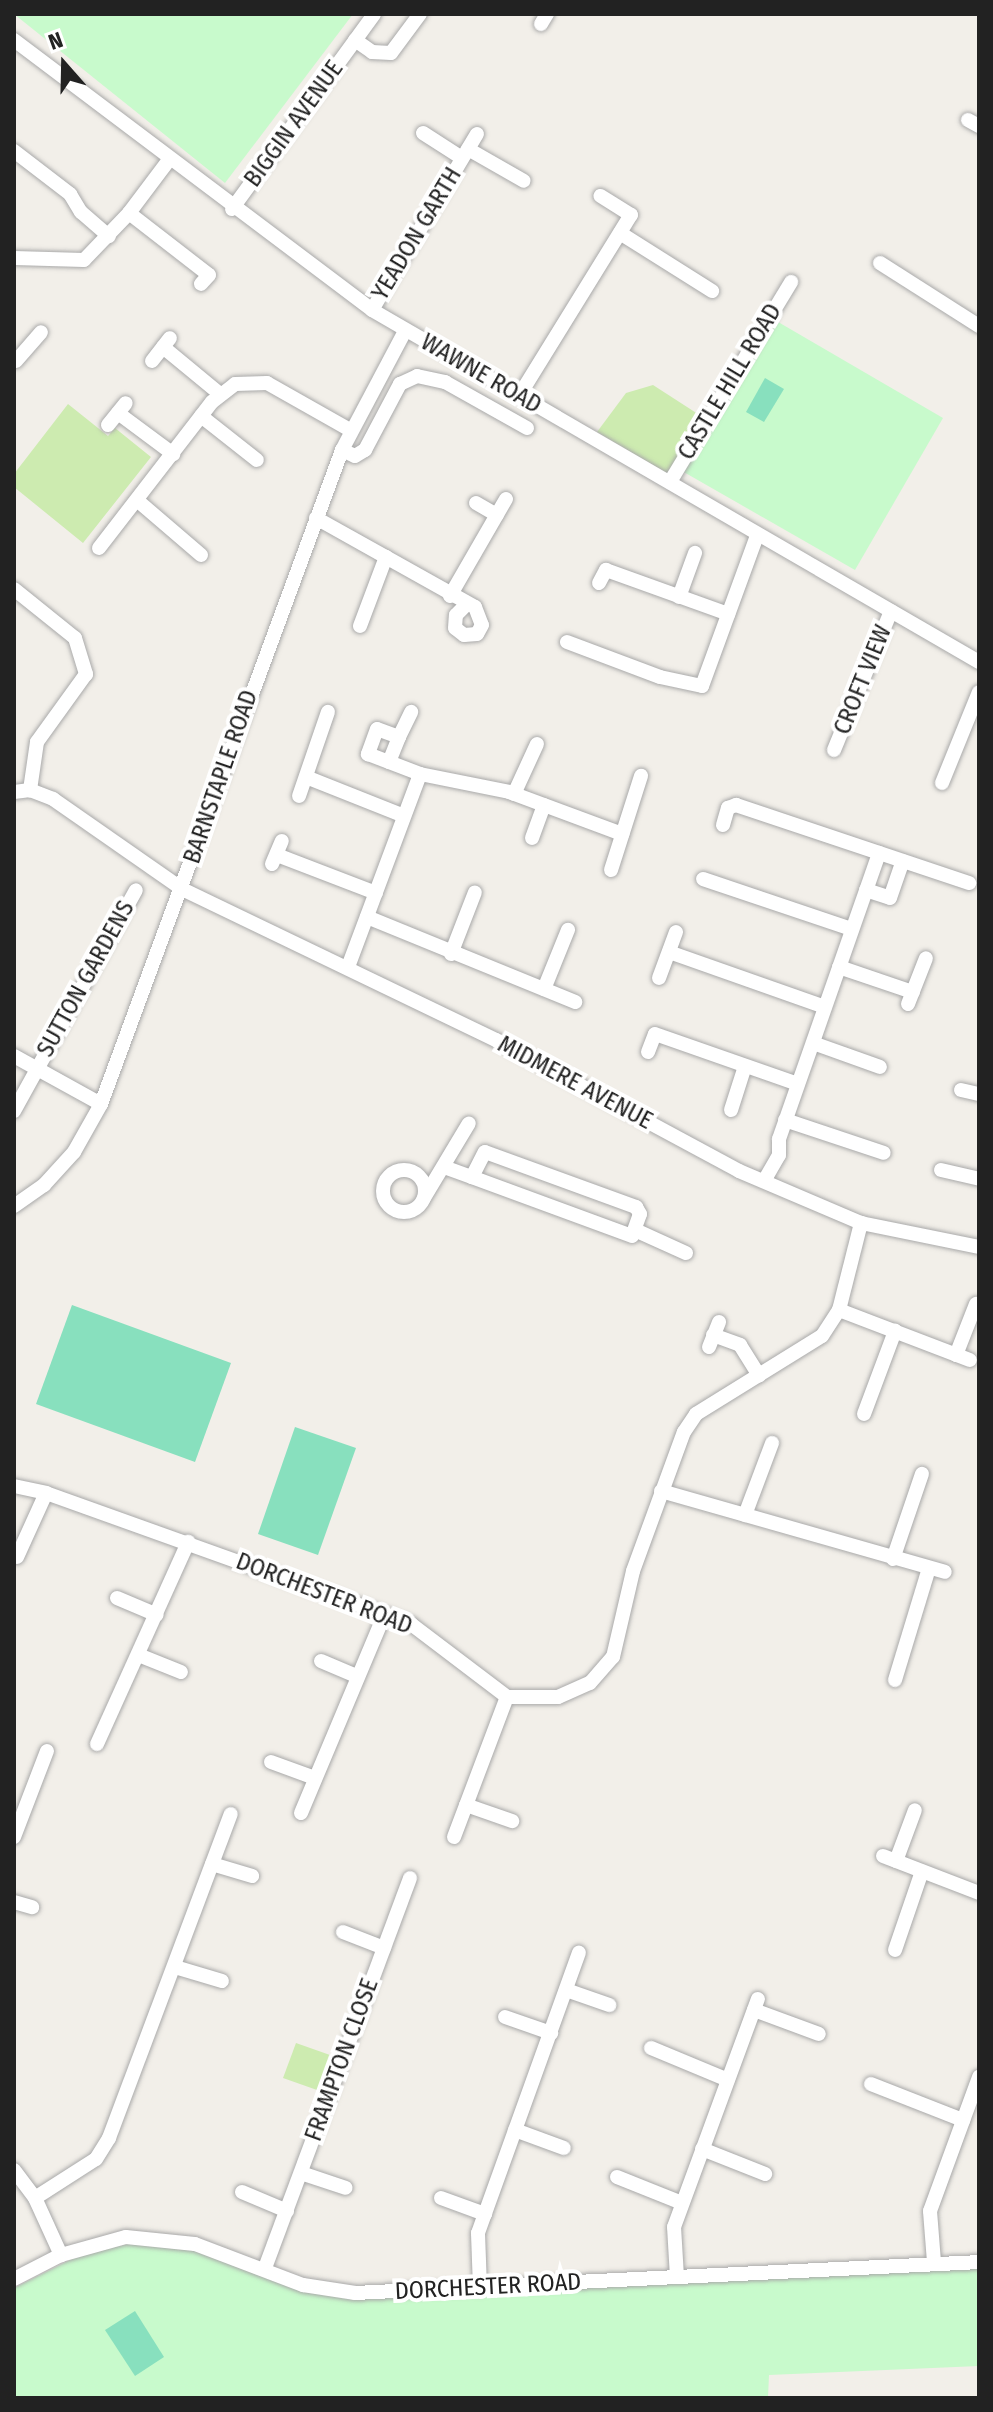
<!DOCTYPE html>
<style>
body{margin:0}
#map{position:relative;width:993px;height:2412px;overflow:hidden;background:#f2efe9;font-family:"Fira Sans Condensed",sans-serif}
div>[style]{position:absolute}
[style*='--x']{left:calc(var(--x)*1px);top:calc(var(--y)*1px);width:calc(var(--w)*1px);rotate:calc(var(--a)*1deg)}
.grass>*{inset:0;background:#cdebb0}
.park>*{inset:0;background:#c8facc}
.pitch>*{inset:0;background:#88e0be}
.roads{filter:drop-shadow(0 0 2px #a9a9a9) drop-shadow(0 0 2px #a9a9a9)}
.minor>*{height:14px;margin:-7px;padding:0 7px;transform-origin:7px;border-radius:7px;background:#fff}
.minor>.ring{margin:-7px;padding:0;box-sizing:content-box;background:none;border:14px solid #fff;border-radius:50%}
span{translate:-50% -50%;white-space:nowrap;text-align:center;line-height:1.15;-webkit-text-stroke:8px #fff;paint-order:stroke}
.street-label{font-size:24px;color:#222}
.frame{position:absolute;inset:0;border:16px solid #222;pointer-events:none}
.north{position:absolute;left:24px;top:24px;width:80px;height:80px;-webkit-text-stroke:6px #fff;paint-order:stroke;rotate:340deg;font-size:22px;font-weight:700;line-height:32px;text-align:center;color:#222}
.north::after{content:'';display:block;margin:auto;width:28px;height:36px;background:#222;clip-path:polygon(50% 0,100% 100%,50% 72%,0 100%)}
</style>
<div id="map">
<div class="grass">
<div style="clip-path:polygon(653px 385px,701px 416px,668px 474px,597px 432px,626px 393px)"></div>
<div style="clip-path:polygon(68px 404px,108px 436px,115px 428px,151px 457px,83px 543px,14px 487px,14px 474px)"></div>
<div style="clip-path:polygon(296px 2043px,330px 2055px,317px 2090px,283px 2078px)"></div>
</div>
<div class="park">
<div style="clip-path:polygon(14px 14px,353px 14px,225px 183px)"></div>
<div style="clip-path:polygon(773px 319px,943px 418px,855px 570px,682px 471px)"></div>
<div style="clip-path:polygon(137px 2242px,186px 2246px,299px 2289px,979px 2267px,979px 2366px,769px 2375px,768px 2398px,14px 2398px,14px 2288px,80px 2255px)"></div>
</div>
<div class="pitch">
<div style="clip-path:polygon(765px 378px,784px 389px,764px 422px,746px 412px)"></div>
<div style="clip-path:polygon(72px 1305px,231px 1363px,195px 1462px,36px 1404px)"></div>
<div style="clip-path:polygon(295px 1427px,356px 1448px,318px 1555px,258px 1534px)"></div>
<div style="clip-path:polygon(135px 2311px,164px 2357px,135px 2376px,105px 2330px)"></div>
</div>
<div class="roads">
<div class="minor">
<div style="--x:541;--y:24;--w:12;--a:-59"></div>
<div style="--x:14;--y:40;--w:448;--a:37"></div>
<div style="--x:372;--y:310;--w:702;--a:30.11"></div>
<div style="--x:355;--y:40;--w:21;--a:35"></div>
<div style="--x:372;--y:52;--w:19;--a:3"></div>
<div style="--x:391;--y:53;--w:49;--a:-53.4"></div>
<div style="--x:968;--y:120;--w:13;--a:29"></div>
<div style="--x:423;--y:133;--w:46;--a:32.7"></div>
<div style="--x:468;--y:149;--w:64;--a:29.7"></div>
<div style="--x:14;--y:151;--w:71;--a:37.5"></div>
<div style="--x:70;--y:194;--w:21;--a:59"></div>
<div style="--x:81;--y:212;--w:37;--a:41"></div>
<div style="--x:232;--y:209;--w:241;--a:-53.9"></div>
<div style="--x:129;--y:213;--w:101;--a:37.8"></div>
<div style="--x:209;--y:275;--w:12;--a:132"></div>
<div style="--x:620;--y:233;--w:109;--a:32.2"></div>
<div style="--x:14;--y:258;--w:70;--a:1.6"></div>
<div style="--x:84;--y:260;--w:65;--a:-46.2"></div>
<div style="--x:129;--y:213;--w:66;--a:-53"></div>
<div style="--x:880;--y:263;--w:117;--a:32.5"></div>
<div style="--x:372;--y:310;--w:205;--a:-59.2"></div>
<div style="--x:163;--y:347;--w:74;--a:39.5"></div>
<div style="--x:16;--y:361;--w:38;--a:-49"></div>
<div style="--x:152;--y:361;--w:29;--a:-52"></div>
<div style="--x:519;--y:396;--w:213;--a:-58.3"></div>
<div style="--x:631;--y:215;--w:36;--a:-148"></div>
<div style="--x:118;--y:413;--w:69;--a:36.7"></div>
<div style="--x:201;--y:416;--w:71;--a:38.2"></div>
<div style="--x:108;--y:425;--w:28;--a:-51"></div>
<div style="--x:342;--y:450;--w:14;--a:25"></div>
<div style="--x:355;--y:456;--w:12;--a:-31"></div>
<div style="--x:365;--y:450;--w:75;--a:-62.1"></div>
<div style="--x:400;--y:384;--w:19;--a:-25"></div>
<div style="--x:417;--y:376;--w:29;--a:12"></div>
<div style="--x:445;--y:382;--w:94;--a:29.3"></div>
<div style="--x:670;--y:482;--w:234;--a:-58.8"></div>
<div style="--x:138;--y:501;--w:83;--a:40.6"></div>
<div style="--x:476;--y:503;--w:24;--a:30"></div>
<div style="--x:316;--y:518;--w:182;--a:29.2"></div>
<div style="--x:475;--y:607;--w:19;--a:69"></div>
<div style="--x:482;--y:625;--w:10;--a:119"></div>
<div style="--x:477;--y:634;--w:13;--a:176"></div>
<div style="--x:464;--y:635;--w:11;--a:-142"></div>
<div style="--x:455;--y:628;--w:13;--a:-86"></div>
<div style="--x:456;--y:615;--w:13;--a:-45"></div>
<div style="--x:99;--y:548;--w:185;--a:-52.3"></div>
<div style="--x:212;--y:402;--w:29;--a:-38"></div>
<div style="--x:235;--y:384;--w:32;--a:-2"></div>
<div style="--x:267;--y:383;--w:95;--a:29.5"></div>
<div style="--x:599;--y:583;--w:15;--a:-62"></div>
<div style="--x:606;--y:570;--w:130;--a:19.8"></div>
<div style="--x:14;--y:589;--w:78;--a:38.8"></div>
<div style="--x:75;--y:638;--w:38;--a:73"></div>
<div style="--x:86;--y:674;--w:84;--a:125.8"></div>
<div style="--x:37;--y:742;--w:49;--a:98.3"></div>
<div style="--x:30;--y:790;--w:16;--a:173"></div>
<div style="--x:450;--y:596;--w:112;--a:-60"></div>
<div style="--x:679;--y:597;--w:47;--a:-70"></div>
<div style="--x:360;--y:626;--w:74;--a:-69.4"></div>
<div style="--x:567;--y:642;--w:99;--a:20.6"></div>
<div style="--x:660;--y:677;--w:43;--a:12.1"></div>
<div style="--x:702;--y:686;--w:160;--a:-69.9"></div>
<div style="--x:399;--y:737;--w:28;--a:-64"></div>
<div style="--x:834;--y:750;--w:150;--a:-67.7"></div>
<div style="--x:389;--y:762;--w:27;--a:-68"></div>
<div style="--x:399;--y:737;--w:23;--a:-160"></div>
<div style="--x:377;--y:729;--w:27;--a:110"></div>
<div style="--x:368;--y:754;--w:56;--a:21"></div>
<div style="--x:306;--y:777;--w:105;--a:21.7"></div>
<div style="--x:942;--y:783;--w:98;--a:-67.9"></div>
<div style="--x:30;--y:790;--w:25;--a:21"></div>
<div style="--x:53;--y:799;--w:157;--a:34.9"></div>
<div style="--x:182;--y:889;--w:348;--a:25.7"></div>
<div style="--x:496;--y:1040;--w:276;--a:28.3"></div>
<div style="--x:739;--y:1171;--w:133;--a:23.1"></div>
<div style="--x:861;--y:1223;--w:120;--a:11.5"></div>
<div style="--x:514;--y:794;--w:55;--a:-65.3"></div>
<div style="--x:299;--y:796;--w:89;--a:-71"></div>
<div style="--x:723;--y:825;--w:18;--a:-74"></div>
<div style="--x:728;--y:808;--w:9;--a:-21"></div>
<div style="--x:736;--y:805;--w:246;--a:18.5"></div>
<div style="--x:532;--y:838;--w:35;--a:-70"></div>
<div style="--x:277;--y:855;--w:106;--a:21"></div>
<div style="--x:272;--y:864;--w:25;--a:-67"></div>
<div style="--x:611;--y:870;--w:99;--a:-72.3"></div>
<div style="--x:703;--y:879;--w:157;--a:18.6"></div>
<div style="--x:866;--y:890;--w:25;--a:18"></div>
<div style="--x:890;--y:898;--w:39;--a:-71"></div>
<div style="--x:367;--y:917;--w:225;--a:22.2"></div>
<div style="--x:669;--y:952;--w:165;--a:19.4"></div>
<div style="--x:451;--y:954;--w:66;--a:-68.8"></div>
<div style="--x:348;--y:967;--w:206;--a:-69.5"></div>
<div style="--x:420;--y:774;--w:91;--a:11.4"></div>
<div style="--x:509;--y:792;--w:121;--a:20.4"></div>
<div style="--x:839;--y:967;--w:78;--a:18.7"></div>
<div style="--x:659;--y:978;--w:49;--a:-69.7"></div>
<div style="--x:544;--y:989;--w:64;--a:-67.9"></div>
<div style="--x:908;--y:1004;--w:49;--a:-68.6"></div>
<div style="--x:813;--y:1043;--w:71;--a:19.7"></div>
<div style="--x:648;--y:1052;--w:19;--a:-69"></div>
<div style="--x:655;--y:1034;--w:151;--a:19.3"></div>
<div style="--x:14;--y:1056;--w:99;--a:28.9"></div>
<div style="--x:961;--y:1090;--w:18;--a:13"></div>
<div style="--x:731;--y:1110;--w:46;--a:-72.3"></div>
<div style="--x:14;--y:1111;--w:252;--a:-61.1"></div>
<div style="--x:785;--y:1120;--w:104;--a:18.4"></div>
<div style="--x:444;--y:1167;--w:30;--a:20"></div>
<div style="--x:472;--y:1177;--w:28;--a:-63"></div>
<div style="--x:485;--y:1152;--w:161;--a:20"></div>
<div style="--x:636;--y:1207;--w:8;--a:60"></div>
<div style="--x:640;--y:1214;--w:23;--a:110"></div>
<div style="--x:632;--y:1236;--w:171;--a:-159.8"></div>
<div style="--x:941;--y:1170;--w:39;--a:13"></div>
<div class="ring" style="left:383px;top:1170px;width:28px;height:28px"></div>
<div style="--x:764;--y:1181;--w:30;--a:-60"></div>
<div style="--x:779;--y:1155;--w:16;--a:-90"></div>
<div style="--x:779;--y:1139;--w:303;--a:-70.7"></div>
<div style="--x:424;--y:1198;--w:87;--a:-59"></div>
<div style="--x:14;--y:1206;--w:37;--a:-35"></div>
<div style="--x:44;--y:1185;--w:45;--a:-47.7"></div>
<div style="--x:74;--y:1152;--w:55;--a:-60.6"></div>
<div style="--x:101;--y:1104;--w:697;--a:-69.77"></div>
<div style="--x:342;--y:450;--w:135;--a:-62.1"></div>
<div style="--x:635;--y:1230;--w:56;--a:24.3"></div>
<div style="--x:839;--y:1310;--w:140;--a:20.9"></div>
<div style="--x:713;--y:1335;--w:29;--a:20"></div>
<div style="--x:740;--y:1345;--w:36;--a:58"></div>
<div style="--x:709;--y:1347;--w:27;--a:-68"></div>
<div style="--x:956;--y:1355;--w:55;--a:-68.6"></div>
<div style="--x:864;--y:1414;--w:89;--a:-69.5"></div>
<div style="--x:14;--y:1486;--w:33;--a:12"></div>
<div style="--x:46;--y:1493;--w:388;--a:19.7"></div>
<div style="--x:411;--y:1624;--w:121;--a:37.2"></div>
<div style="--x:507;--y:1697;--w:51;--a:0"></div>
<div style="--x:558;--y:1697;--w:35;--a:-24"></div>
<div style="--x:590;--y:1683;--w:35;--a:-49"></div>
<div style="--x:613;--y:1657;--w:88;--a:-76.9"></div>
<div style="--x:633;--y:1571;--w:148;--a:-69.9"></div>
<div style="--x:684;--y:1432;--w:22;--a:-56"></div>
<div style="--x:696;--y:1414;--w:148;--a:-31.8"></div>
<div style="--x:822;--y:1336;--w:31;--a:-57"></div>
<div style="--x:839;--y:1310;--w:90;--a:-75.8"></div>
<div style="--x:661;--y:1491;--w:295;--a:15.9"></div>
<div style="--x:745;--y:1515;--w:77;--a:-69.4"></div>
<div style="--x:17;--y:1557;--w:70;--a:-65.6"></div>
<div style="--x:893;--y:1559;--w:90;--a:-71.2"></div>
<div style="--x:117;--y:1598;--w:43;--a:23"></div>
<div style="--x:141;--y:1656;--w:43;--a:21.8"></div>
<div style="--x:321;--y:1661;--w:39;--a:23"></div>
<div style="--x:895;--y:1680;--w:117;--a:-73.1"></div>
<div style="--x:97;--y:1744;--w:222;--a:-65.7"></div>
<div style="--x:271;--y:1762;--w:47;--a:20"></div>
<div style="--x:466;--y:1805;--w:49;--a:19.2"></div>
<div style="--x:301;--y:1813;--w:214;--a:-67.2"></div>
<div style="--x:14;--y:1837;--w:92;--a:-69"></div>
<div style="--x:454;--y:1837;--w:150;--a:-69.3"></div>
<div style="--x:883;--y:1856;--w:103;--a:21.1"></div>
<div style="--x:896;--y:1861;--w:54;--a:-69.6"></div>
<div style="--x:212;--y:1864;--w:42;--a:16.7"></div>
<div style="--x:14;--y:1902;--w:19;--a:16"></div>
<div style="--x:343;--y:1932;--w:44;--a:21.3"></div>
<div style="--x:895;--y:1950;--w:83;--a:-71.1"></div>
<div style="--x:175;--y:1967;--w:49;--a:16.6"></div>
<div style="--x:566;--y:1990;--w:46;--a:19.2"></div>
<div style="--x:754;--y:2010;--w:69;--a:20.3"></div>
<div style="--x:505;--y:2017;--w:49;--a:19.2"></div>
<div style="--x:651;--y:2048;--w:83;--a:22.6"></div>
<div style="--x:871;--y:2084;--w:99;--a:21.4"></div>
<div style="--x:515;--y:2130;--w:52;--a:20.2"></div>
<div style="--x:702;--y:2149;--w:68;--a:21.6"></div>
<div style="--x:14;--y:2170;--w:35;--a:53"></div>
<div style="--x:35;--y:2198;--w:63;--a:65.5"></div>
<div style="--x:301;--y:2173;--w:47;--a:18.4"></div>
<div style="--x:617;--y:2177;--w:70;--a:21.8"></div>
<div style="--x:242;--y:2192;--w:49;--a:22.9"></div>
<div style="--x:35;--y:2198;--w:72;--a:-32.6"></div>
<div style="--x:96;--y:2159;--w:25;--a:-58"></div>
<div style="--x:109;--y:2138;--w:346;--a:-69.4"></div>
<div style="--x:441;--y:2198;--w:47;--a:20"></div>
<div style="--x:934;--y:2262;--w:51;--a:-94.5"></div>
<div style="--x:930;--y:2211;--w:143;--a:-69.9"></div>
<div style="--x:265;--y:2268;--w:416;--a:-69.6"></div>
<div style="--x:677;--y:2277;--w:50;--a:-93.4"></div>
<div style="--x:674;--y:2227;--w:243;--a:-69.8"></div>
<div style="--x:14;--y:2279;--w:53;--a:-27.1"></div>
<div style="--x:61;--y:2255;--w:67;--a:-15.5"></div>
<div style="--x:126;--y:2237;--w:69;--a:5.8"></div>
<div style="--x:195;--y:2244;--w:116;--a:20.8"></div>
<div style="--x:303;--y:2285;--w:53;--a:8.7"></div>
<div style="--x:355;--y:2293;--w:625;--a:-2.84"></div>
<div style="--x:480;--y:2288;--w:55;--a:-92.1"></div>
<div style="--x:478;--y:2233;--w:298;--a:-70.2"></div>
</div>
</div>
<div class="street-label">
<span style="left:294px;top:124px;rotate:-54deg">BIGGIN AVENUE</span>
<span style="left:417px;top:234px;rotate:-59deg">YEADON GARTH</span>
<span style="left:481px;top:374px;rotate:30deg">WAWNE ROAD</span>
<span style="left:730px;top:382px;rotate:-59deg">CASTLE HILL ROAD</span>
<span style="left:863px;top:680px;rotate:-68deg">CROFT VIEW</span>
<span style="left:221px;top:777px;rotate:-71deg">BARNSTAPLE ROAD</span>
<span style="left:86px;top:979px;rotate:-61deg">SUTTON GARDENS</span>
<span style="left:575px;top:1083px;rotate:28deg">MIDMERE AVENUE</span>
<span style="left:324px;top:1594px;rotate:21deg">DORCHESTER ROAD</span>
<span style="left:342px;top:2060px;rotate:-70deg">FRAMPTON CLOSE</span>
<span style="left:488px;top:2287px;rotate:-3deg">DORCHESTER ROAD</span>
</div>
<div class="frame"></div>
<div class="north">N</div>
</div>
